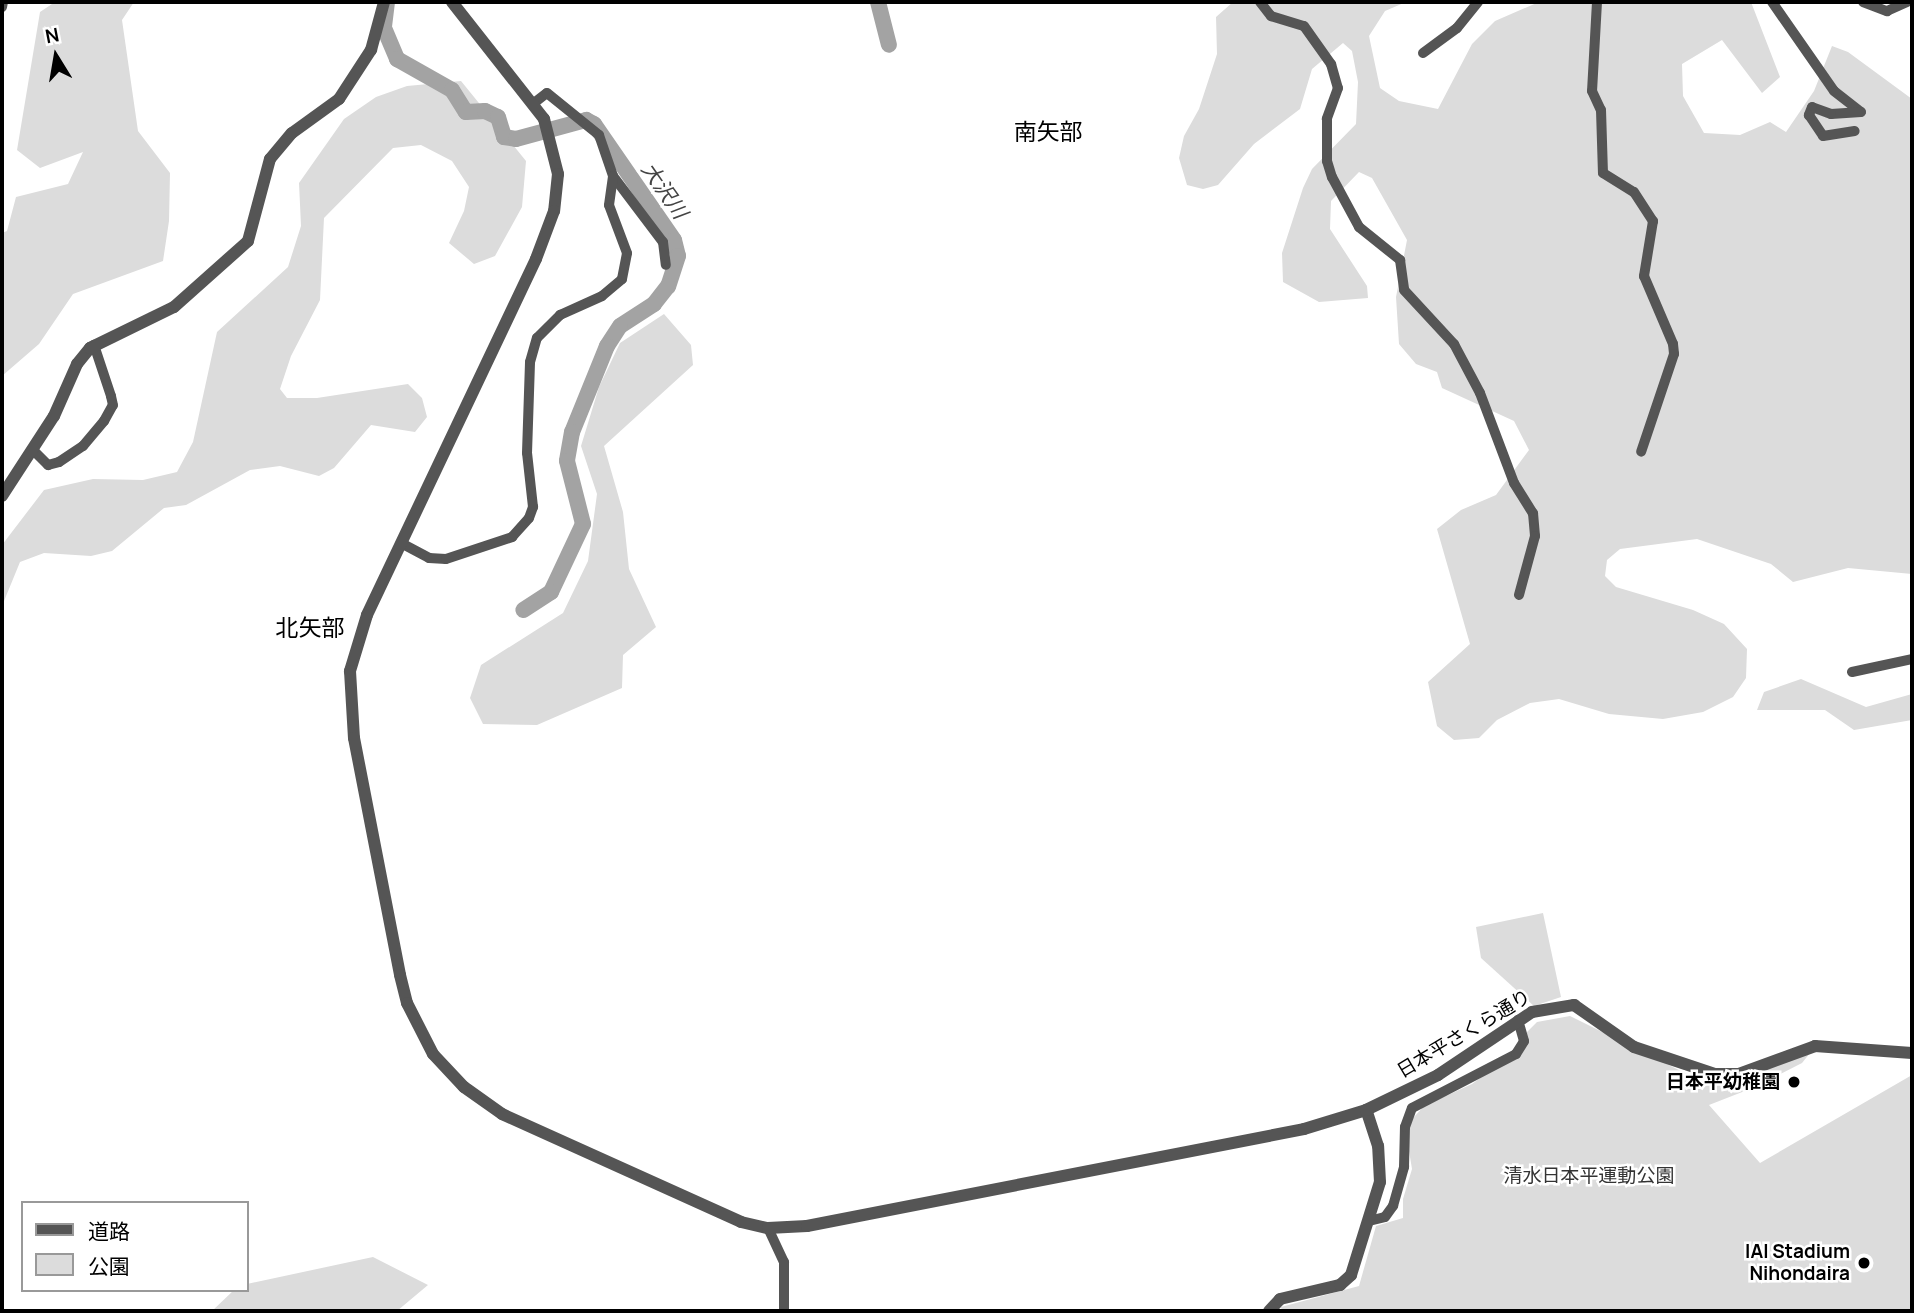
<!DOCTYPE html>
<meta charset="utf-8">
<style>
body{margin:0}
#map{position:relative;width:1914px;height:1313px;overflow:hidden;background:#fff;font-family:Manrope,"Noto Sans JP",sans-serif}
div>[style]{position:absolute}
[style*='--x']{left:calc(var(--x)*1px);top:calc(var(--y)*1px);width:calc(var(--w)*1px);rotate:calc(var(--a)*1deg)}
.green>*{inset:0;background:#dcdcdc}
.river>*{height:16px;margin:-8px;padding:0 8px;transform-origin:8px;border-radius:8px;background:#a3a3a3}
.minor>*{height:10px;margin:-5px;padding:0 5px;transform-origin:5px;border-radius:5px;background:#555}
.tertiary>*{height:12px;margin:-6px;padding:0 6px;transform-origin:6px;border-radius:6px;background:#555}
.dots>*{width:19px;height:19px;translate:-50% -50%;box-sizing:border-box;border:4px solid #fff;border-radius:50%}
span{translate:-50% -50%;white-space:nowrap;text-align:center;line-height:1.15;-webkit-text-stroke:5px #fff;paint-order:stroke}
.street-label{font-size:19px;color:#000}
.poi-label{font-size:19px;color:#000;font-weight:700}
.right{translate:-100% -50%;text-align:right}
.park-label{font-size:19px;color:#333}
.water-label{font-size:21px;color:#444;font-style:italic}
.quarter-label{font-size:23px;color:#000}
.frame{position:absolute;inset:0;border:4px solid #000;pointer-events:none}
.legend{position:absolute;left:21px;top:1201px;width:228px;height:91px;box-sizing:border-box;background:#fff;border:2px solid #999;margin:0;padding:9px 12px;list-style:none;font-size:21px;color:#000}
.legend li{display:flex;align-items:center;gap:14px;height:35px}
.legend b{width:35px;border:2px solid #999}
.north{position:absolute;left:21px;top:21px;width:70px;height:70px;-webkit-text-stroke:5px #fff;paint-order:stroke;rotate:349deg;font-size:19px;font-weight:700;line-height:28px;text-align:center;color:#000}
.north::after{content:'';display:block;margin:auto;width:24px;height:32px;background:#000;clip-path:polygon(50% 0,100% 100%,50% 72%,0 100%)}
</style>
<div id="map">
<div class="green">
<div style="clip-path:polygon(55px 2px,134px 2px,122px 20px,138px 131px,170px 173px,169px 221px,163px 261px,73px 294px,39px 344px,2px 376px,2px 233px,7px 231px,16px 197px,68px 184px,83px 152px,40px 168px,17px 150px,40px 12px)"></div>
<div style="clip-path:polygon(1233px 2px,1406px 2px,1385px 11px,1369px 36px,1380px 88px,1399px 101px,1438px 109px,1472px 44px,1495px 21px,1539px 2px,1751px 2px,1780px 77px,1762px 93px,1722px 40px,1682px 64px,1683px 96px,1704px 133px,1740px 135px,1770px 122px,1786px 132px,1814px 91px,1832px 46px,1848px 52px,1912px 99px,1912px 574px,1848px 568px,1793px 582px,1771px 564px,1697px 539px,1620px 549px,1607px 560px,1605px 576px,1616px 587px,1693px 610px,1724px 624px,1747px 649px,1746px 678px,1733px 697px,1703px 712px,1663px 719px,1609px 714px,1559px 699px,1530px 703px,1497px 720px,1479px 738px,1454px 740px,1437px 726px,1428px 682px,1470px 644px,1437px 529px,1461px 510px,1496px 495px,1529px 450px,1514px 421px,1442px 388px,1437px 372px,1416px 364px,1399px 344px,1396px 297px,1407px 240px,1372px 178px,1359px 172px,1331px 201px,1330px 229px,1367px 286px,1368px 298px,1319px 302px,1283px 282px,1282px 253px,1303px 188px,1312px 169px,1356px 124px,1358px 82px,1352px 51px,1343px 43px,1312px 69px,1300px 109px,1254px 144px,1218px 185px,1203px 189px,1187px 185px,1179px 158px,1184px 136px,1199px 109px,1217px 54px,1216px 17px)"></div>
<div style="clip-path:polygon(461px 81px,526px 161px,522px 207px,495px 256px,474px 264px,449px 243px,464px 211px,469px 187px,452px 161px,421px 145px,393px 148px,324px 218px,320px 300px,291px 356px,280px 389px,287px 398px,317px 398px,408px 384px,422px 398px,427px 417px,415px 432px,371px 425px,334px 468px,319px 476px,280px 466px,250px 470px,186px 505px,164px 508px,112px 551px,91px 556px,44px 553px,20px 562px,2px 606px,2px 545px,44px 490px,93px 479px,143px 480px,177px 472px,193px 442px,217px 332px,288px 267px,301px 226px,299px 183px,344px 119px,376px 97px,407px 86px)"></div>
<div style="clip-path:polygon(664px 314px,691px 345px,693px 365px,604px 446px,623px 512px,629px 569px,656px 627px,623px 655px,622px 688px,537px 725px,483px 724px,470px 698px,481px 665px,563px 613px,588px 561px,597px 494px,581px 446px,599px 387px,620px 343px)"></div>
<div style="clip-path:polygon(1801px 679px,1866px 707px,1912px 694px,1912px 720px,1854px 730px,1825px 710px,1757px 710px,1764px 692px)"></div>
<div style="clip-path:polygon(1543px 913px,1561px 997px,1534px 1006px,1481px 958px,1476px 927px)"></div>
<div style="clip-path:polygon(1570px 1016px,1685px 1073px,1728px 1084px,1810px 1053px,1802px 1063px,1755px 1087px,1709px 1105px,1760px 1163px,1912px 1075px,1912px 1311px,1282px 1311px,1281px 1307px,1359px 1286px,1376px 1226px,1403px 1218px,1403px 1199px,1412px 1169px,1405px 1127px,1424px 1106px,1472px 1084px,1526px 1044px,1527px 1032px,1537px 1022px)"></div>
<div style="clip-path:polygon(373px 1257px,428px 1285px,397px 1311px,212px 1311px,234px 1290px,247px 1290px,247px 1284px)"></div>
</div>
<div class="river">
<div style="--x:387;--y:2;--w:26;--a:97"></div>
<div style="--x:384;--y:28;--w:34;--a:67"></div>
<div style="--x:397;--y:59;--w:63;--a:29.4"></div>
<div style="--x:452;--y:90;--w:26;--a:58"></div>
<div style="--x:466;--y:112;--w:19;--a:-3"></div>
<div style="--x:485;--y:111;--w:14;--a:25"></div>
<div style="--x:498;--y:117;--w:21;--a:73"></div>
<div style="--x:504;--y:137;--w:12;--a:9"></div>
<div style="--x:516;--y:139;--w:73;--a:-15.2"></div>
<div style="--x:586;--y:120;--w:9;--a:27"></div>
<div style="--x:594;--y:124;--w:141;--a:55.4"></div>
<div style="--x:674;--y:240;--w:16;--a:76"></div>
<div style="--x:678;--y:256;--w:32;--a:108"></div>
<div style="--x:668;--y:286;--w:23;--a:128"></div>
<div style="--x:654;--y:304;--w:40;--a:147.1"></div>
<div style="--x:620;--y:326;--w:24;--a:123"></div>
<div style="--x:607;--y:346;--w:93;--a:112.1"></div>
<div style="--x:572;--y:432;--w:29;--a:100"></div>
<div style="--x:567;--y:461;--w:65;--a:75.7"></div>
<div style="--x:583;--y:524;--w:75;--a:115.2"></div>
<div style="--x:551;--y:592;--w:33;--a:147"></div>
<div style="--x:878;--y:2;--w:44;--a:75.7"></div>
</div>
<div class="minor">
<div style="--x:1260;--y:2;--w:18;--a:52"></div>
<div style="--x:1271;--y:16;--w:34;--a:17"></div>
<div style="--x:1304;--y:26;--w:47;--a:54.6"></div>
<div style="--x:1331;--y:64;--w:25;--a:74"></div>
<div style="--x:1338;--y:88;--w:33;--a:110"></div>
<div style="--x:1327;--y:119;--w:42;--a:90"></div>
<div style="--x:1327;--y:161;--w:17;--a:73"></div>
<div style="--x:1332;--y:177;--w:57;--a:61.6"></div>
<div style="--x:1359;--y:227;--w:53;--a:38.8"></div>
<div style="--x:1400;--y:260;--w:30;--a:82"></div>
<div style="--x:1404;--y:290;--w:74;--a:47.2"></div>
<div style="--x:1454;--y:344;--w:55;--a:62"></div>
<div style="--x:1480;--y:393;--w:96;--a:69.3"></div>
<div style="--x:1514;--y:483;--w:36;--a:58"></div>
<div style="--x:1533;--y:513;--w:23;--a:85"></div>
<div style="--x:1535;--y:536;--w:61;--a:105.2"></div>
<div style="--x:1597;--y:2;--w:89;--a:93.2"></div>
<div style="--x:1592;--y:91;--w:21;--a:65"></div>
<div style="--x:1601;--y:110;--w:63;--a:88.2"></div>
<div style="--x:1603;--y:173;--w:36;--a:32"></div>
<div style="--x:1634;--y:192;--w:35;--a:57"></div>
<div style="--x:1653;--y:221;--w:56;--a:99.3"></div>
<div style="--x:1644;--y:276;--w:74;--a:66.9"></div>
<div style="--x:1673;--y:344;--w:10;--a:84"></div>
<div style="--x:1674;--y:354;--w:103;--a:108.6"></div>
<div style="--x:1772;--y:2;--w:108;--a:55.1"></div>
<div style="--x:1834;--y:91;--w:34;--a:38"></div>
<div style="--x:1861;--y:112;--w:30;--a:176"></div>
<div style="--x:1831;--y:114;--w:20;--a:-160"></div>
<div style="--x:1812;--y:107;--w:9;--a:111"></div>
<div style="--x:1809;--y:115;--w:25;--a:56"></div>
<div style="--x:1823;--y:136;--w:32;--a:-9"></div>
<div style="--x:1863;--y:2;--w:26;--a:21"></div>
<div style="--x:1887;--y:11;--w:22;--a:-24"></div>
<div style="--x:2;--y:7;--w:5;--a:-79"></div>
<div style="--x:1423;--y:53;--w:42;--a:-36.3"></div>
<div style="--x:1457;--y:28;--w:33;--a:-51"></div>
<div style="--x:534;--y:103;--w:16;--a:-38"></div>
<div style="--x:547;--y:93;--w:67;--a:38.9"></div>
<div style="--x:599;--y:135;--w:43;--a:71.1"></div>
<div style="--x:613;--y:176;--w:83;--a:52.9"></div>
<div style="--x:663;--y:242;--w:23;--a:83"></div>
<div style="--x:32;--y:449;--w:23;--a:45"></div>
<div style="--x:48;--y:465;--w:11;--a:-15"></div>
<div style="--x:59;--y:462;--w:29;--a:-34"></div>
<div style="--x:83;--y:446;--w:33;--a:-50"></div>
<div style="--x:104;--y:421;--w:18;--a:-61"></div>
<div style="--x:113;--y:405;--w:9;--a:-103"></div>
<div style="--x:111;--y:396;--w:54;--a:-108.4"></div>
<div style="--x:401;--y:543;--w:32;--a:28"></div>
<div style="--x:429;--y:558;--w:17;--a:3"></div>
<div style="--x:446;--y:559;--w:70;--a:-18.4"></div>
<div style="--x:512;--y:537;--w:25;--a:-48"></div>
<div style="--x:529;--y:518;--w:12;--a:-70"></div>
<div style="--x:533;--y:507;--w:54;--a:-96.3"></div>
<div style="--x:527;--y:453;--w:91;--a:-88.1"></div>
<div style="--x:530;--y:362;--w:25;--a:-74"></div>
<div style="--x:537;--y:338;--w:33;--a:-45"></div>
<div style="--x:560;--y:315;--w:46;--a:-24.3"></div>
<div style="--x:602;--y:296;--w:26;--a:-40"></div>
<div style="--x:622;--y:279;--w:26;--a:-79"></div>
<div style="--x:627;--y:253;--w:51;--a:-110.6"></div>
<div style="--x:609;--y:205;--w:29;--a:-82"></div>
<div style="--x:1852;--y:672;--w:61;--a:-12.2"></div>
<div style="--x:1369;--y:1221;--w:16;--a:-14"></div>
<div style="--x:1385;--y:1217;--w:14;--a:-54"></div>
<div style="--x:1393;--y:1206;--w:41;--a:-74.2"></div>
<div style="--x:1404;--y:1167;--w:40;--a:-88.6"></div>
<div style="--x:1405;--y:1127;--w:20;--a:-70"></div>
<div style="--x:1412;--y:1108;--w:117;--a:-27.4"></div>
<div style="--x:1516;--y:1054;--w:15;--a:-58"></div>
<div style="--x:1524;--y:1041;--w:22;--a:-106"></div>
<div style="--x:768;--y:1228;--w:38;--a:65"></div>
<div style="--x:784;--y:1262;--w:49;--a:90"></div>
</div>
<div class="tertiary">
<div style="--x:452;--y:2;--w:149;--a:51.8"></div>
<div style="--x:544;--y:119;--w:57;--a:75.7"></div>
<div style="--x:558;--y:174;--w:37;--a:96"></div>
<div style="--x:554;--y:211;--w:51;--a:110.6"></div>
<div style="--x:536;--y:259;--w:394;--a:115.4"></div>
<div style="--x:367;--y:615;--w:59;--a:106.9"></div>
<div style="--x:350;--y:671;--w:67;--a:86.6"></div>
<div style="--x:354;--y:738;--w:241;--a:79"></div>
<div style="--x:400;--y:975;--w:29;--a:76"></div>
<div style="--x:407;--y:1003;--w:57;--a:63"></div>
<div style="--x:433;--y:1054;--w:45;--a:46.8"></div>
<div style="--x:464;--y:1087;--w:47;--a:35.4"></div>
<div style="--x:502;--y:1114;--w:262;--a:24.3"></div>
<div style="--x:741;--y:1222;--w:28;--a:13"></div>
<div style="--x:768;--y:1228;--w:39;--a:-3"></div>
<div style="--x:807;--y:1226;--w:506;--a:-11.04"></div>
<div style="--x:1304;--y:1129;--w:65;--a:-17"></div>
<div style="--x:2;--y:496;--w:95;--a:-57"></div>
<div style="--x:54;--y:416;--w:57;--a:-66.1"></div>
<div style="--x:77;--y:364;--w:21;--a:-51"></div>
<div style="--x:90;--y:348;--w:93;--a:-26"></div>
<div style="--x:174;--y:307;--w:99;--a:-41.7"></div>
<div style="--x:248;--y:241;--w:85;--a:-75"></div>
<div style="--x:270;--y:159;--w:34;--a:-50"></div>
<div style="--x:292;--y:133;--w:58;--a:-35.9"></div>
<div style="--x:339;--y:99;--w:59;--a:-56.9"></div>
<div style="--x:371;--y:50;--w:50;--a:-74.8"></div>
<div style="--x:1269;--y:1311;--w:16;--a:-47"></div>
<div style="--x:1280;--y:1299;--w:62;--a:-13.1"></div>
<div style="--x:1340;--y:1285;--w:15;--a:-42"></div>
<div style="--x:1351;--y:1275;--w:97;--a:-72.7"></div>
<div style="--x:1380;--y:1182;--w:36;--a:-93"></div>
<div style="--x:1378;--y:1146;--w:38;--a:-108"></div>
<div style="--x:1366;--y:1110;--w:80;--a:-25.9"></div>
<div style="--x:1438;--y:1075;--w:113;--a:-33.8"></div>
<div style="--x:1532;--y:1012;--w:43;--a:-9.5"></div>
<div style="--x:1574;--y:1005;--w:73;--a:35"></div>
<div style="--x:1634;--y:1047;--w:85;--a:18.4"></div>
<div style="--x:1715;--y:1074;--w:24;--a:0"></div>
<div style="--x:1739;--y:1074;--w:81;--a:-20.2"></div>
<div style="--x:1815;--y:1046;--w:97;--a:4.1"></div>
</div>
<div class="dots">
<div style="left:1794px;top:1082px;background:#000"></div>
<div style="left:1864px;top:1263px;background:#000"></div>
</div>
<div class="street-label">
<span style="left:1464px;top:1034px;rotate:-31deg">日本平さくら通り</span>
</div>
<div class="poi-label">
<span class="right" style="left:1780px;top:1082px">日本平幼稚園</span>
<span class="right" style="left:1850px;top:1263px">IAI Stadium<br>Nihondaira</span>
</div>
<div class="park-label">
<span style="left:1589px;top:1176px">清水日本平運動公園</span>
</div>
<div class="water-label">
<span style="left:665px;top:190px;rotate:55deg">大沢川</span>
</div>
<div class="quarter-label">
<span style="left:1048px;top:131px">南矢部</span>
<span style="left:310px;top:627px">北矢部</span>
</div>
<div class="frame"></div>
<ul class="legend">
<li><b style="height:9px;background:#555"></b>道路</li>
<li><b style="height:19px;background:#dcdcdc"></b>公園</li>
</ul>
<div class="north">N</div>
</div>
